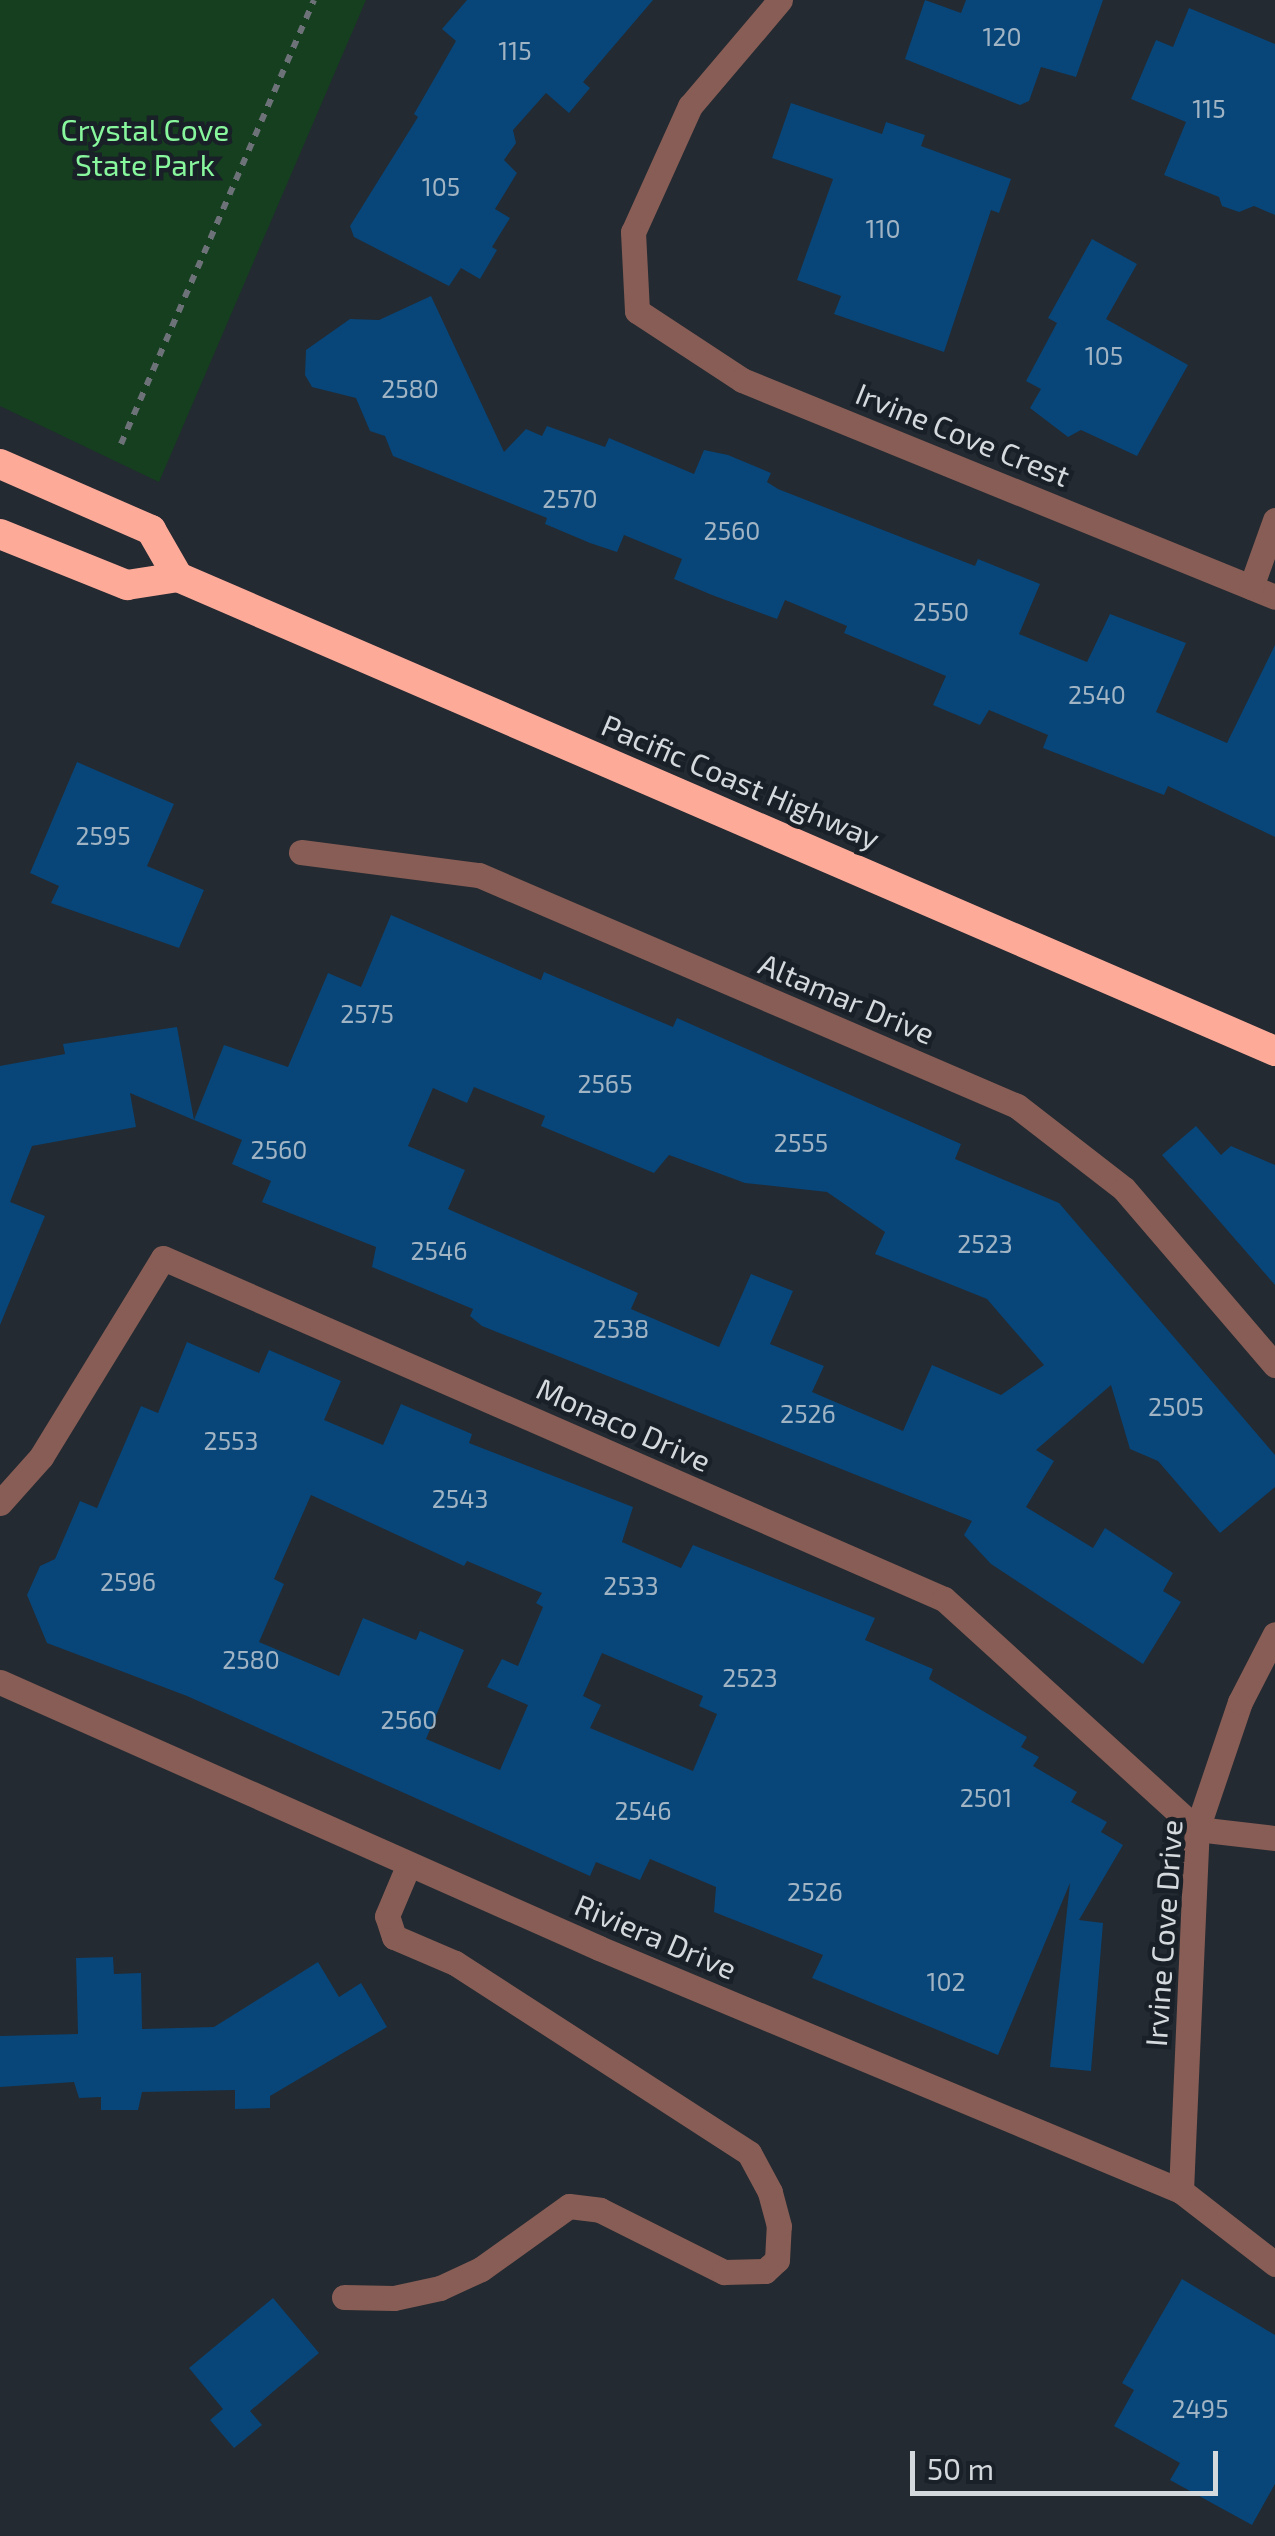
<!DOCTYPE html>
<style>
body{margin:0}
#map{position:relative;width:1275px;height:2536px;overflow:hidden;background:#232a31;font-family:"Exo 2",sans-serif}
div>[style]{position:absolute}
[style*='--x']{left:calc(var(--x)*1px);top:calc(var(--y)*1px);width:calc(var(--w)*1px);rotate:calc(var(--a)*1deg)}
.green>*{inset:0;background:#153f1f}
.building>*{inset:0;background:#084578}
.path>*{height:6px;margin-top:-3px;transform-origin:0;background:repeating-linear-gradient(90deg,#6c7278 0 8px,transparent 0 16px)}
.minor>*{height:25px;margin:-12.5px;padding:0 12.5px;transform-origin:12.5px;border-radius:12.5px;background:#885d55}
.highway>*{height:30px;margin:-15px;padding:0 15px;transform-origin:15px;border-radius:15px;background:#feaa99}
span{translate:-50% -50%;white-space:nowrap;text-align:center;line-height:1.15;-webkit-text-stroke:9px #192027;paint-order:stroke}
.number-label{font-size:25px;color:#a1b4c4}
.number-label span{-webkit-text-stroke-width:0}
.park-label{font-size:30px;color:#87f69d}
.street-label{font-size:30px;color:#d4d9de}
.scale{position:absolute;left:910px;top:2451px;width:308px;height:45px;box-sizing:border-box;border:5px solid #d4d9de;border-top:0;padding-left:12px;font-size:30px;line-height:35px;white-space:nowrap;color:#d4d9de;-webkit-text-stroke:8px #192027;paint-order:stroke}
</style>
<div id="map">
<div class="green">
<div style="clip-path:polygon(0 0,366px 0,159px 482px,0 406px)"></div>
</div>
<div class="building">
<div style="clip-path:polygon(467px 0,653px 0,583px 82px,590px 88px,569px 113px,546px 93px,513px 130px,516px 143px,504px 160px,517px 173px,495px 209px,510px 218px,492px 247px,497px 250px,480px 279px,461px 268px,449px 286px,354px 237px,350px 226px,418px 117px,414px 114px,456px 41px,442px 29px)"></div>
<div style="clip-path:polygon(925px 0,961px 13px,966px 0,1103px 0,1076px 77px,1041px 67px,1029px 101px,1020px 105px,905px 59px)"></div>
<div style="clip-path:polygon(1189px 8px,1275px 44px,1275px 215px,1254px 206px,1239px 212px,1222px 206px,1219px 197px,1164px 175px,1186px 122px,1131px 99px,1156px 40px,1173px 47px)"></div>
<div style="clip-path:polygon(791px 103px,882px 134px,886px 122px,925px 135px,921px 146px,1011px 179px,999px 213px,991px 210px,944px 352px,834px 314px,841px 296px,797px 280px,833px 179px,772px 158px)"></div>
<div style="clip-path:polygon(1092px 239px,1137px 264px,1106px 319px,1188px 365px,1137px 456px,1081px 430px,1068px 437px,1030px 408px,1041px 389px,1026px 381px,1057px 323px,1048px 318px)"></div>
<div style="clip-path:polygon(431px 296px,504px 452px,526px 429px,542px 436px,547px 426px,605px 447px,609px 438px,694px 474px,704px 450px,728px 455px,771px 473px,767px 482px,778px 489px,975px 566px,978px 559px,1040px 584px,1019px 634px,1087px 662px,1110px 614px,1186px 643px,1156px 712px,1227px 743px,1275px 645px,1275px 837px,1168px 786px,1164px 795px,1043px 748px,1048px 735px,989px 710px,980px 725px,933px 705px,946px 676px,844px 633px,847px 626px,785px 600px,777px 619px,712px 595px,674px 579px,682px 559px,624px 535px,617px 552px,590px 543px,545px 524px,547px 518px,393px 456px,385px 436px,370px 431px,356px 398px,312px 387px,305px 375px,306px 350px,350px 319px,379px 320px)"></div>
<div style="clip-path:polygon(77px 762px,174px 804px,147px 866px,204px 890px,179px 948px,51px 903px,59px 886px,30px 873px)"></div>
<div style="clip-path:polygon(evenodd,391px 915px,541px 980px,544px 972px,673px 1027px,677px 1018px,961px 1144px,955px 1159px,1059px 1203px,1275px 1455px,1275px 1487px,1220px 1533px,1158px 1461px,1130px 1449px,1111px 1385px,1036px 1450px,1054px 1461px,1026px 1507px,1093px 1548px,1105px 1528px,1173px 1573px,1163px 1591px,1181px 1602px,1143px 1664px,991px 1564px,964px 1535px,972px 1521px,482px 1326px,470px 1316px,473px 1309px,372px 1267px,376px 1247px,262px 1202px,271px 1181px,232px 1164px,242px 1140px,194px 1120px,224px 1045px,288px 1067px,328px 973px,361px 987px,391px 915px,474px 1087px,545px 1116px,541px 1126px,654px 1173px,669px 1155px,745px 1183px,827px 1192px,885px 1232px,875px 1254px,987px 1299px,1044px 1365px,1001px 1395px,932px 1365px,903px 1431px,812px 1392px,824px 1366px,770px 1344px,793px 1291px,751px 1274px,719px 1347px,631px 1309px,638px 1293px,448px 1209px,465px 1170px,408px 1146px,433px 1088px,467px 1103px,474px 1087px)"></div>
<div style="clip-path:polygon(177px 1027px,194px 1120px,130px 1093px,136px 1127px,32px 1146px,10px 1202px,45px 1216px,0 1325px,0 1066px,65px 1054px,63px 1044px)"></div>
<div style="clip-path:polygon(1196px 1126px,1221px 1155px,1231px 1146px,1275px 1165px,1275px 1285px,1162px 1155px)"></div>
<div style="clip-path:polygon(evenodd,187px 1342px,259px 1373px,269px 1350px,341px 1381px,324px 1420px,383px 1445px,401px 1404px,472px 1434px,469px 1443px,633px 1507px,622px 1542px,681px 1568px,693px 1545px,875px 1618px,865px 1640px,933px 1669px,929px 1679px,1027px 1737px,1021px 1747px,1039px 1757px,1033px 1766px,1077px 1792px,1071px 1802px,1107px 1822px,1101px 1832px,1123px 1845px,1079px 1920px,1103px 1923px,1091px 2071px,1050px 2067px,1070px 1883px,998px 2055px,812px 1978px,823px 1955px,714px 1912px,716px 1887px,650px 1859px,640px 1880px,596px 1862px,590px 1876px,187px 1696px,47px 1643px,27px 1595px,40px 1566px,55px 1559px,80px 1501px,97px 1508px,141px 1406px,158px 1413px,187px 1342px,311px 1495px,464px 1566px,467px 1561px,542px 1593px,536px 1603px,543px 1607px,518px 1666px,502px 1659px,487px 1687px,528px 1705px,500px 1770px,426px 1739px,464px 1650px,420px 1631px,416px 1640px,363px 1618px,339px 1676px,259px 1642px,284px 1584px,274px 1579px,311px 1495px,187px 1342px,602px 1653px,703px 1696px,699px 1706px,717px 1714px,693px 1771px,590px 1728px,601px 1705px,583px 1696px,602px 1653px)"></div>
<div style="clip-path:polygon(113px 1957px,114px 1974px,141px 1973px,142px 2029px,214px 2027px,318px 1962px,339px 1997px,361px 1983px,387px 2027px,270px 2096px,270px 2108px,235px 2109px,235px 2090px,142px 2092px,138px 2110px,101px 2110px,101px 2097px,79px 2098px,74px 2082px,0 2087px,0 2036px,78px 2034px,76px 1958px)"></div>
<div style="clip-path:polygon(1182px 2279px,1275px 2335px,1275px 2484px,1252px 2525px,1170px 2480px,1180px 2463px,1114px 2426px,1134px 2390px,1122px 2383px)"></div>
<div style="clip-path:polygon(273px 2298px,319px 2353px,250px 2411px,262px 2425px,234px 2448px,210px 2420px,223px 2409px,189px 2368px)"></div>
</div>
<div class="path">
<div style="--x:121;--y:444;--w:484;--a:-66.5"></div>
</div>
<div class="minor">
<div style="--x:780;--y:0;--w:139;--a:130.3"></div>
<div style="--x:690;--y:106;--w:138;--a:114.3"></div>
<div style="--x:633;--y:232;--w:79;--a:87.1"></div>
<div style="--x:637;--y:311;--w:126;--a:33.3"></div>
<div style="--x:742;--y:380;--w:575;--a:22.15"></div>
<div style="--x:1251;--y:587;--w:71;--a:-70.3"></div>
<div style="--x:301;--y:852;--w:179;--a:7.4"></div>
<div style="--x:479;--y:875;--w:585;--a:23.24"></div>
<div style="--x:1017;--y:1106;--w:135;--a:37.8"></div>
<div style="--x:1124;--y:1189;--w:232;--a:49.4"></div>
<div style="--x:0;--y:1503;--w:62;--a:-48.3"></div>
<div style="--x:41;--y:1457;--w:233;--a:-58.5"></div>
<div style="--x:163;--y:1258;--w:852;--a:23.59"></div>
<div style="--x:944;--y:1599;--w:342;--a:42.3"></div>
<div style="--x:1197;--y:1829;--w:79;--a:6.6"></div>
<div style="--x:0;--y:1682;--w:655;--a:23.94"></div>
<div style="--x:599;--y:1948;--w:631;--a:22.66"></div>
<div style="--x:1181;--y:2191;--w:119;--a:37.8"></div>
<div style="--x:1181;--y:2191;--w:362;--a:-87.5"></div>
<div style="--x:1197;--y:1829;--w:134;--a:-71.3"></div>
<div style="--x:1240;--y:1702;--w:76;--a:-62.8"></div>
<div style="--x:344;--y:2297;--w:50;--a:1.1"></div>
<div style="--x:394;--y:2298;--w:47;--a:-12.3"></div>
<div style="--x:440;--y:2288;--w:45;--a:-24.9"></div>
<div style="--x:481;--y:2269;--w:108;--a:-35.6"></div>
<div style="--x:569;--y:2206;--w:31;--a:7"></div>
<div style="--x:600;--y:2210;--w:139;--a:26.6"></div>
<div style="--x:724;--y:2272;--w:41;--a:-1.4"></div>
<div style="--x:765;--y:2271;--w:16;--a:-43"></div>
<div style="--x:777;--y:2260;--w:34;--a:-87"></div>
<div style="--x:779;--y:2226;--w:35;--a:-105"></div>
<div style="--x:770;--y:2192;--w:44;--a:-118.3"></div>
<div style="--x:749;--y:2153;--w:350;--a:-147.1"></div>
<div style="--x:455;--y:1963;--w:66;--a:-156.9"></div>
<div style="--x:394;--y:1937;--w:22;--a:-108"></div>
<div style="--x:387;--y:1916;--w:56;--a:-67.1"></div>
</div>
<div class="highway">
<div style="--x:0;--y:464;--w:165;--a:23.6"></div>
<div style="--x:151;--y:530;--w:54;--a:60.1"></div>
<div style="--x:0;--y:534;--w:137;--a:21.9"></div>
<div style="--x:127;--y:585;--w:52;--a:-8.9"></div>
<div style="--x:178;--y:577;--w:1195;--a:23.37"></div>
</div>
<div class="number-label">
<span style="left:1002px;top:36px">120</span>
<span style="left:515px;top:50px">115</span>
<span style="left:1209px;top:108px">115</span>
<span style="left:441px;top:186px">105</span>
<span style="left:883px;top:228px">110</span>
<span style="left:1104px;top:355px">105</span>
<span style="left:410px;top:388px">2580</span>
<span style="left:570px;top:498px">2570</span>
<span style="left:732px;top:530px">2560</span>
<span style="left:941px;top:611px">2550</span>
<span style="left:1097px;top:694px">2540</span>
<span style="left:103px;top:835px">2595</span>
<span style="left:367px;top:1013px">2575</span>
<span style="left:605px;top:1083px">2565</span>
<span style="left:801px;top:1142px">2555</span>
<span style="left:279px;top:1149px">2560</span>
<span style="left:985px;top:1243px">2523</span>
<span style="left:439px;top:1250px">2546</span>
<span style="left:621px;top:1328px">2538</span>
<span style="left:1176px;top:1406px">2505</span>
<span style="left:808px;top:1413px">2526</span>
<span style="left:231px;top:1440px">2553</span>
<span style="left:460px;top:1498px">2543</span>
<span style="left:128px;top:1581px">2596</span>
<span style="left:631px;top:1585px">2533</span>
<span style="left:251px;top:1659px">2580</span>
<span style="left:750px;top:1677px">2523</span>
<span style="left:409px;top:1719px">2560</span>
<span style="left:986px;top:1797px">2501</span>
<span style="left:643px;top:1810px">2546</span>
<span style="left:815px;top:1891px">2526</span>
<span style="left:946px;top:1981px">102</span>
<span style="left:1200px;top:2408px">2495</span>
</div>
<div class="park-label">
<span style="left:145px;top:146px">Crystal Cove<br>State Park</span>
</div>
<div class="street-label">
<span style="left:963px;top:434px;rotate:22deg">Irvine Cove Crest</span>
<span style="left:741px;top:781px;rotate:23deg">Pacific Coast Highway</span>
<span style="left:847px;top:998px;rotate:23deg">Altamar Drive</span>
<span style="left:624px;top:1424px;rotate:24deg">Monaco Drive</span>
<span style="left:1163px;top:1933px;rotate:-86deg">Irvine Cove Drive</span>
<span style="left:656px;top:1936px;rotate:23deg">Riviera Drive</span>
</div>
<div class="scale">50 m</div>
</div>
